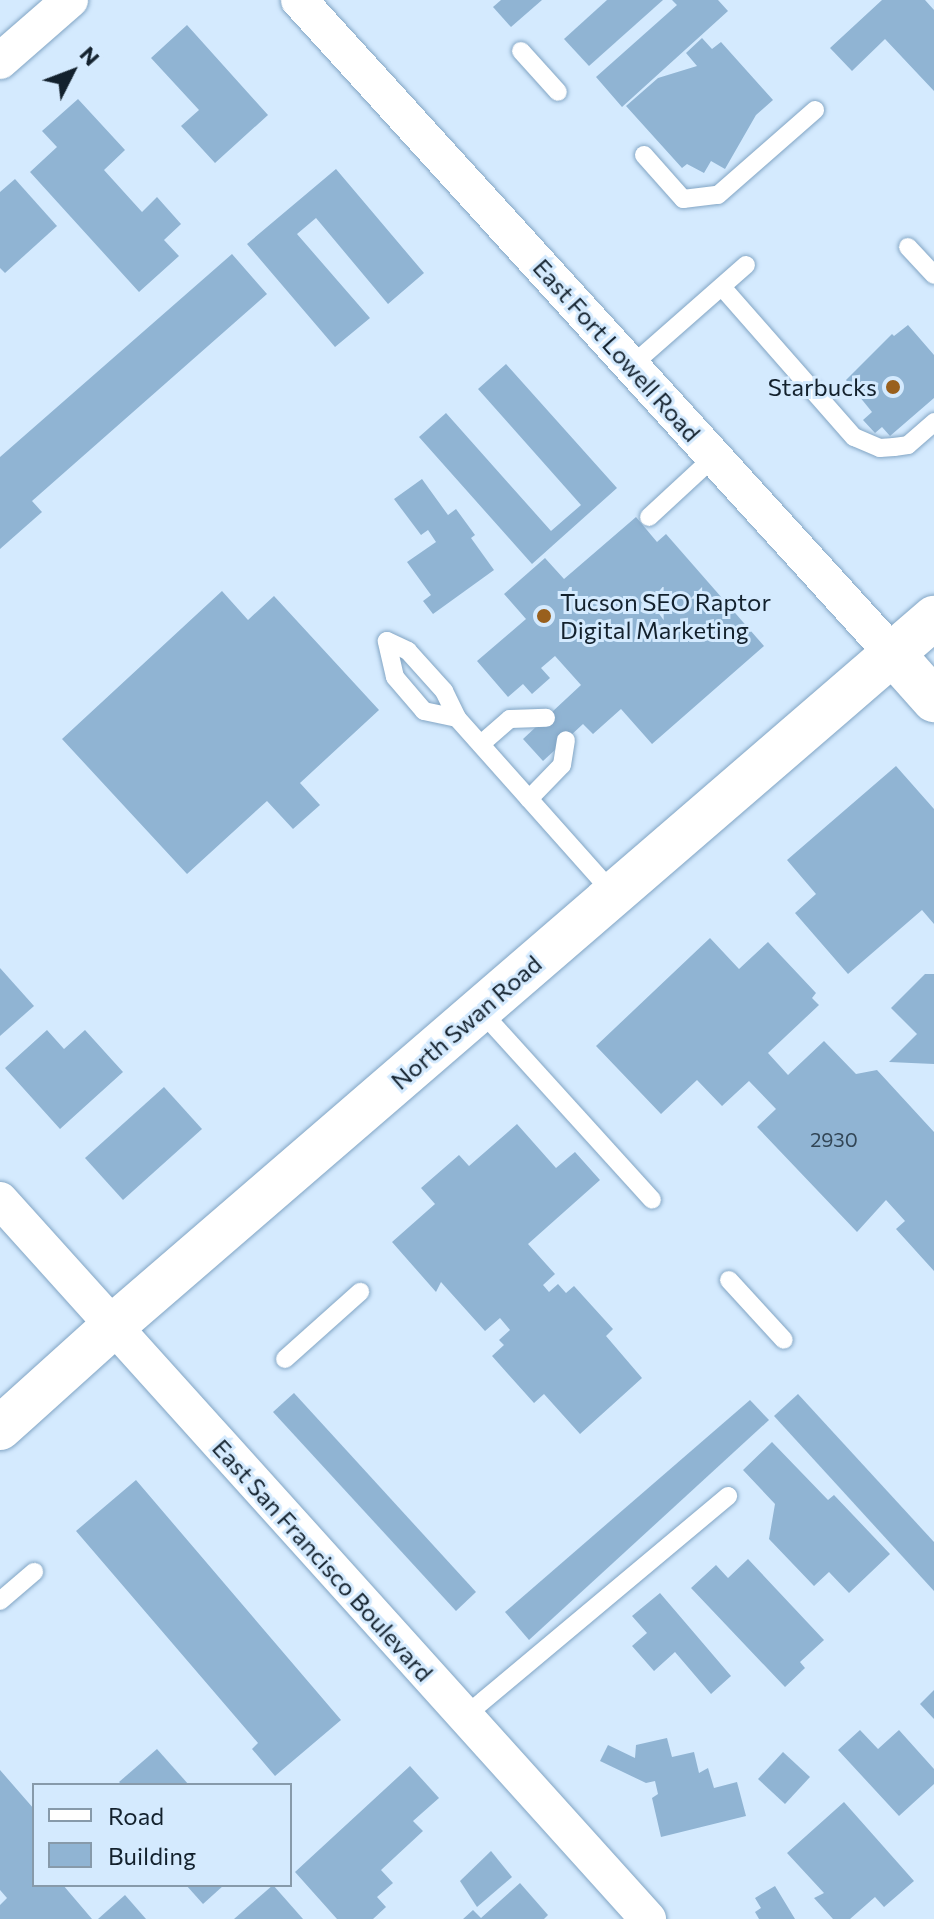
<!DOCTYPE html>
<style>
body{margin:0}
#map{position:relative;width:934px;height:1919px;overflow:hidden;background:#d4eafe;font-family:Commissioner,sans-serif}
div>[style]{position:absolute}
[style*='--x']{left:calc(var(--x)*1px);top:calc(var(--y)*1px);width:calc(var(--w)*1px);rotate:calc(var(--a)*1deg)}
.building>*{inset:0;background:#90b4d3}
.roads{filter:drop-shadow(0 0 2px #82a5c4) drop-shadow(0 0 2px #82a5c4)}
.lane>*{height:18px;margin:-9px;padding:0 9px;transform-origin:9px;border-radius:9px;background:#fff}
.street>*{height:36px;margin:-18px;padding:0 18px;transform-origin:18px;border-radius:18px;background:#fff}
.secondary>*{height:44px;margin:-22px;padding:0 22px;transform-origin:22px;border-radius:22px;background:#fff}
.primary>*{height:44px;margin:-22px;padding:0 22px;transform-origin:22px;border-radius:22px;background:#fff}
.dots>*{width:22px;height:22px;translate:-50% -50%;box-sizing:border-box;border:4px solid #d4eafe;border-radius:50%}
span{translate:-50% -50%;white-space:nowrap;text-align:center;line-height:1.15;-webkit-text-stroke:6px #d4eafe;paint-order:stroke}
.number-label{font-size:20px;color:#324656}
.number-label span{-webkit-text-stroke-width:0}
.street-label{font-size:24px;color:#13212d}
.poi-label{font-size:24px;color:#13212d}
.right{translate:-100% -50%;text-align:right}
.left{translate:0 -50%;text-align:left}
.legend{position:absolute;left:32px;top:1783px;width:260px;height:104px;box-sizing:border-box;background:#d4eafe;border:2px solid #879aaa;margin:0;padding:10px 14px;list-style:none;font-size:24px;color:#13212d}
.legend li{display:flex;align-items:center;gap:16px;height:40px}
.legend b{width:40px;border:2px solid #879aaa}
.north{position:absolute;left:32px;top:32px;width:80px;height:80px;-webkit-text-stroke:6px #d4eafe;paint-order:stroke;rotate:48deg;font-size:22px;font-weight:700;line-height:32px;text-align:center;color:#13212d}
.north::after{content:'';display:block;margin:auto;width:28px;height:36px;background:#13212d;clip-path:polygon(50% 0,100% 100%,50% 72%,0 100%)}
</style>
<div id="map">
<div class="building">
<div style="clip-path:polygon(501px 0,542px 0,511px 27px,493px 7px)"></div>
<div style="clip-path:polygon(607px 0,663px 0,589px 66px,564px 39px)"></div>
<div style="clip-path:polygon(672px 0,718px 0,728px 11px,622px 107px,596px 77px,677px 5px)"></div>
<div style="clip-path:polygon(882px 0,925px 0,934px 10px,934px 91px,885px 39px,852px 71px,830px 48px)"></div>
<div style="clip-path:polygon(187px 25px,268px 115px,215px 163px,181px 126px,199px 110px,151px 58px)"></div>
<div style="clip-path:polygon(702px 38px,712px 49px,721px 42px,773px 100px,756px 115px,725px 169px,711px 161px,704px 173px,687px 164px,682px 168px,626px 106px,658px 78px,697px 66px,686px 53px)"></div>
<div style="clip-path:polygon(78px 99px,125px 150px,104px 170px,142px 212px,157px 197px,181px 224px,164px 240px,179px 256px,139px 292px,30px 172px,57px 147px,42px 131px)"></div>
<div style="clip-path:polygon(336px 169px,424px 273px,388px 304px,316px 218px,297px 234px,370px 318px,335px 347px,247px 244px)"></div>
<div style="clip-path:polygon(15px 179px,57px 226px,5px 273px,0 268px,0 192px)"></div>
<div style="clip-path:polygon(232px 254px,267px 294px,32px 501px,42px 512px,0 549px,0 457px)"></div>
<div style="clip-path:polygon(908px 325px,934px 355px,934px 398px,890px 436px,882px 427px,875px 433px,863px 420px,872px 412px,846px 380px,892px 334px,894px 336px)"></div>
<div style="clip-path:polygon(506px 364px,617px 488px,532px 564px,419px 437px,446px 413px,551px 531px,581px 505px,478px 389px)"></div>
<div style="clip-path:polygon(422px 479px,448px 515px,456px 509px,475px 535px,471px 538px,494px 570px,433px 614px,423px 601px,431px 595px,407px 562px,436px 542px,428px 530px,421px 535px,394px 499px)"></div>
<div style="clip-path:polygon(636px 517px,657px 542px,666px 534px,764px 646px,652px 744px,621px 709px,593px 734px,583px 724px,543px 761px,523px 739px,581px 685px,555px 656px,541px 668px,550px 678px,532px 694px,523px 684px,508px 697px,477px 661px,526px 619px,504px 594px,545px 558px,564px 579px)"></div>
<div style="clip-path:polygon(222px 591px,248px 620px,274px 596px,379px 710px,300px 783px,320px 805px,293px 829px,267px 801px,187px 874px,62px 739px)"></div>
<div style="clip-path:polygon(896px 766px,934px 809px,934px 924px,922px 910px,848px 974px,795px 913px,816px 894px,787px 860px)"></div>
<div style="clip-path:polygon(710px 938px,739px 969px,768px 942px,816px 993px,812px 998px,819px 1005px,768px 1053px,788px 1075px,824px 1041px,856px 1074px,877px 1070px,934px 1132px,934px 1271px,896px 1229px,905px 1221px,886px 1200px,857px 1232px,757px 1127px,776px 1109px,749px 1081px,722px 1106px,697px 1080px,661px 1114px,596px 1046px)"></div>
<div style="clip-path:polygon(0 968px,34px 1006px,0 1036px)"></div>
<div style="clip-path:polygon(925px 974px,934px 974px,934px 1064px,889px 1062px,917px 1034px,891px 1008px)"></div>
<div style="clip-path:polygon(47px 1030px,64px 1049px,85px 1030px,123px 1072px,60px 1129px,5px 1068px)"></div>
<div style="clip-path:polygon(164px 1087px,202px 1129px,123px 1200px,85px 1158px)"></div>
<div style="clip-path:polygon(517px 1124px,556px 1168px,575px 1152px,600px 1180px,528px 1244px,555px 1274px,543px 1285px,549px 1292px,558px 1284px,566px 1293px,574px 1286px,613px 1329px,606px 1336px,642px 1378px,580px 1434px,544px 1394px,534px 1403px,492px 1356px,504px 1345px,499px 1340px,510px 1330px,500px 1318px,485px 1331px,441px 1282px,436px 1292px,392px 1242px,435px 1204px,421px 1188px,459px 1155px,469px 1166px)"></div>
<div style="clip-path:polygon(294px 1393px,476px 1592px,456px 1611px,273px 1412px)"></div>
<div style="clip-path:polygon(798px 1394px,934px 1542px,934px 1591px,774px 1416px)"></div>
<div style="clip-path:polygon(750px 1400px,769px 1420px,529px 1640px,505px 1612px)"></div>
<div style="clip-path:polygon(772px 1442px,828px 1500px,834px 1495px,890px 1554px,849px 1593px,829px 1572px,814px 1586px,769px 1539px,775px 1504px,743px 1470px)"></div>
<div style="clip-path:polygon(136px 1480px,341px 1720px,275px 1776px,252px 1749px,258px 1743px,76px 1531px)"></div>
<div style="clip-path:polygon(748px 1559px,824px 1640px,800px 1662px,805px 1668px,785px 1687px,691px 1588px,716px 1565px,728px 1578px)"></div>
<div style="clip-path:polygon(660px 1593px,731px 1676px,711px 1694px,675px 1652px,654px 1671px,632px 1646px,647px 1633px,632px 1616px)"></div>
<div style="clip-path:polygon(934px 1690px,934px 1719px,920px 1704px)"></div>
<div style="clip-path:polygon(860px 1730px,878px 1749px,899px 1730px,934px 1769px,934px 1784px,899px 1816px,838px 1750px)"></div>
<div style="clip-path:polygon(667px 1738px,672px 1757px,694px 1752px,699px 1773px,708px 1768px,714px 1788px,737px 1782px,746px 1816px,661px 1837px,652px 1798px,658px 1794px,655px 1781px,646px 1783px,600px 1761px,608px 1745px,635px 1758px,636px 1745px)"></div>
<div style="clip-path:polygon(157px 1749px,189px 1785px,122px 1785px,119px 1782px)"></div>
<div style="clip-path:polygon(783px 1752px,810px 1777px,785px 1804px,758px 1779px)"></div>
<div style="clip-path:polygon(410px 1766px,439px 1798px,413px 1821px,423px 1831px,381px 1870px,393px 1883px,377px 1897px,386px 1907px,373px 1919px,337px 1919px,295px 1872px)"></div>
<div style="clip-path:polygon(0 1770px,34px 1809px,34px 1885px,63px 1885px,92px 1919px,0 1919px,0 1905px,7px 1898px,0 1890px)"></div>
<div style="clip-path:polygon(844px 1802px,914px 1881px,884px 1907px,875px 1897px,850px 1919px,833px 1919px,814px 1898px,824px 1893px,787px 1853px)"></div>
<div style="clip-path:polygon(491px 1851px,512px 1877px,477px 1907px,460px 1881px)"></div>
<div style="clip-path:polygon(520px 1883px,548px 1915px,544px 1919px,463px 1919px,473px 1910px,481px 1918px)"></div>
<div style="clip-path:polygon(186px 1885px,224px 1885px,203px 1904px)"></div>
<div style="clip-path:polygon(273px 1885px,303px 1919px,234px 1919px)"></div>
<div style="clip-path:polygon(775px 1886px,795px 1919px,759px 1919px,755px 1912px,761px 1908px,755px 1898px)"></div>
<div style="clip-path:polygon(125px 1895px,146px 1919px,98px 1919px)"></div>
</div>
<div class="roads">
<div class="lane">
<div style="--x:521;--y:51;--w:55;--a:47.9"></div>
<div style="--x:644;--y:155;--w:59;--a:48.4"></div>
<div style="--x:683;--y:199;--w:35;--a:-7"></div>
<div style="--x:718;--y:195;--w:129;--a:-41.2"></div>
<div style="--x:908;--y:247;--w:38;--a:47"></div>
<div style="--x:722;--y:287;--w:200;--a:48.7"></div>
<div style="--x:854;--y:437;--w:28;--a:23"></div>
<div style="--x:880;--y:448;--w:14;--a:-4"></div>
<div style="--x:894;--y:447;--w:14;--a:-8"></div>
<div style="--x:908;--y:445;--w:35;--a:-41"></div>
<div style="--x:631;--y:366;--w:153;--a:-41.3"></div>
<div style="--x:649;--y:517;--w:88;--a:-42.7"></div>
<div style="--x:457;--y:718;--w:34;--a:-168"></div>
<div style="--x:424;--y:711;--w:45;--a:-130.5"></div>
<div style="--x:395;--y:677;--w:37;--a:-103"></div>
<div style="--x:387;--y:641;--w:23;--a:25"></div>
<div style="--x:408;--y:651;--w:54;--a:48"></div>
<div style="--x:444;--y:691;--w:30;--a:64"></div>
<div style="--x:457;--y:718;--w:236;--a:48.3"></div>
<div style="--x:481;--y:744;--w:38;--a:-41"></div>
<div style="--x:510;--y:719;--w:36;--a:-2"></div>
<div style="--x:529;--y:799;--w:47;--a:-45.9"></div>
<div style="--x:562;--y:765;--w:25;--a:-81"></div>
<div style="--x:480;--y:1010;--w:256;--a:47.8"></div>
<div style="--x:729;--y:1280;--w:81;--a:47.5"></div>
<div style="--x:285;--y:1359;--w:101;--a:-41.8"></div>
<div style="--x:0;--y:1601;--w:45;--a:-40.5"></div>
<div style="--x:465;--y:1716;--w:343;--a:-39.9"></div>
</div>
<div class="street">
<div style="--x:299;--y:0;--w:883;--a:47.75"></div>
<div style="--x:0;--y:61;--w:93;--a:-41.1"></div>
<div style="--x:0;--y:1200;--w:968;--a:47.97"></div>
</div>
<div class="secondary">
<div style="--x:893;--y:654;--w:62;--a:48.3"></div>
</div>
<div class="primary">
<div style="--x:0;--y:1428;--w:151;--a:-42"></div>
<div style="--x:112;--y:1327;--w:1086;--a:-40.78"></div>
</div>
</div>
<div class="dots">
<div style="left:893px;top:387px;background:#99601d"></div>
<div style="left:544px;top:616px;background:#99601d"></div>
</div>
<div class="number-label">
<span style="left:834px;top:1139px">2930</span>
</div>
<div class="street-label">
<span style="left:617px;top:350px;rotate:48deg">East Fort Lowell Road</span>
<span style="left:466px;top:1022px;rotate:-41deg">North Swan Road</span>
<span style="left:323px;top:1560px;rotate:48deg">East San Francisco Boulevard</span>
</div>
<div class="poi-label">
<span class="right" style="left:877px;top:387px">Starbucks</span>
<span class="left" style="left:560px;top:616px">Tucson SEO Raptor<br>Digital Marketing</span>
</div>
<ul class="legend">
<li><b style="height:10px;background:#fff"></b>Road</li>
<li><b style="height:22px;background:#90b4d3"></b>Building</li>
</ul>
<div class="north">N</div>
</div>
